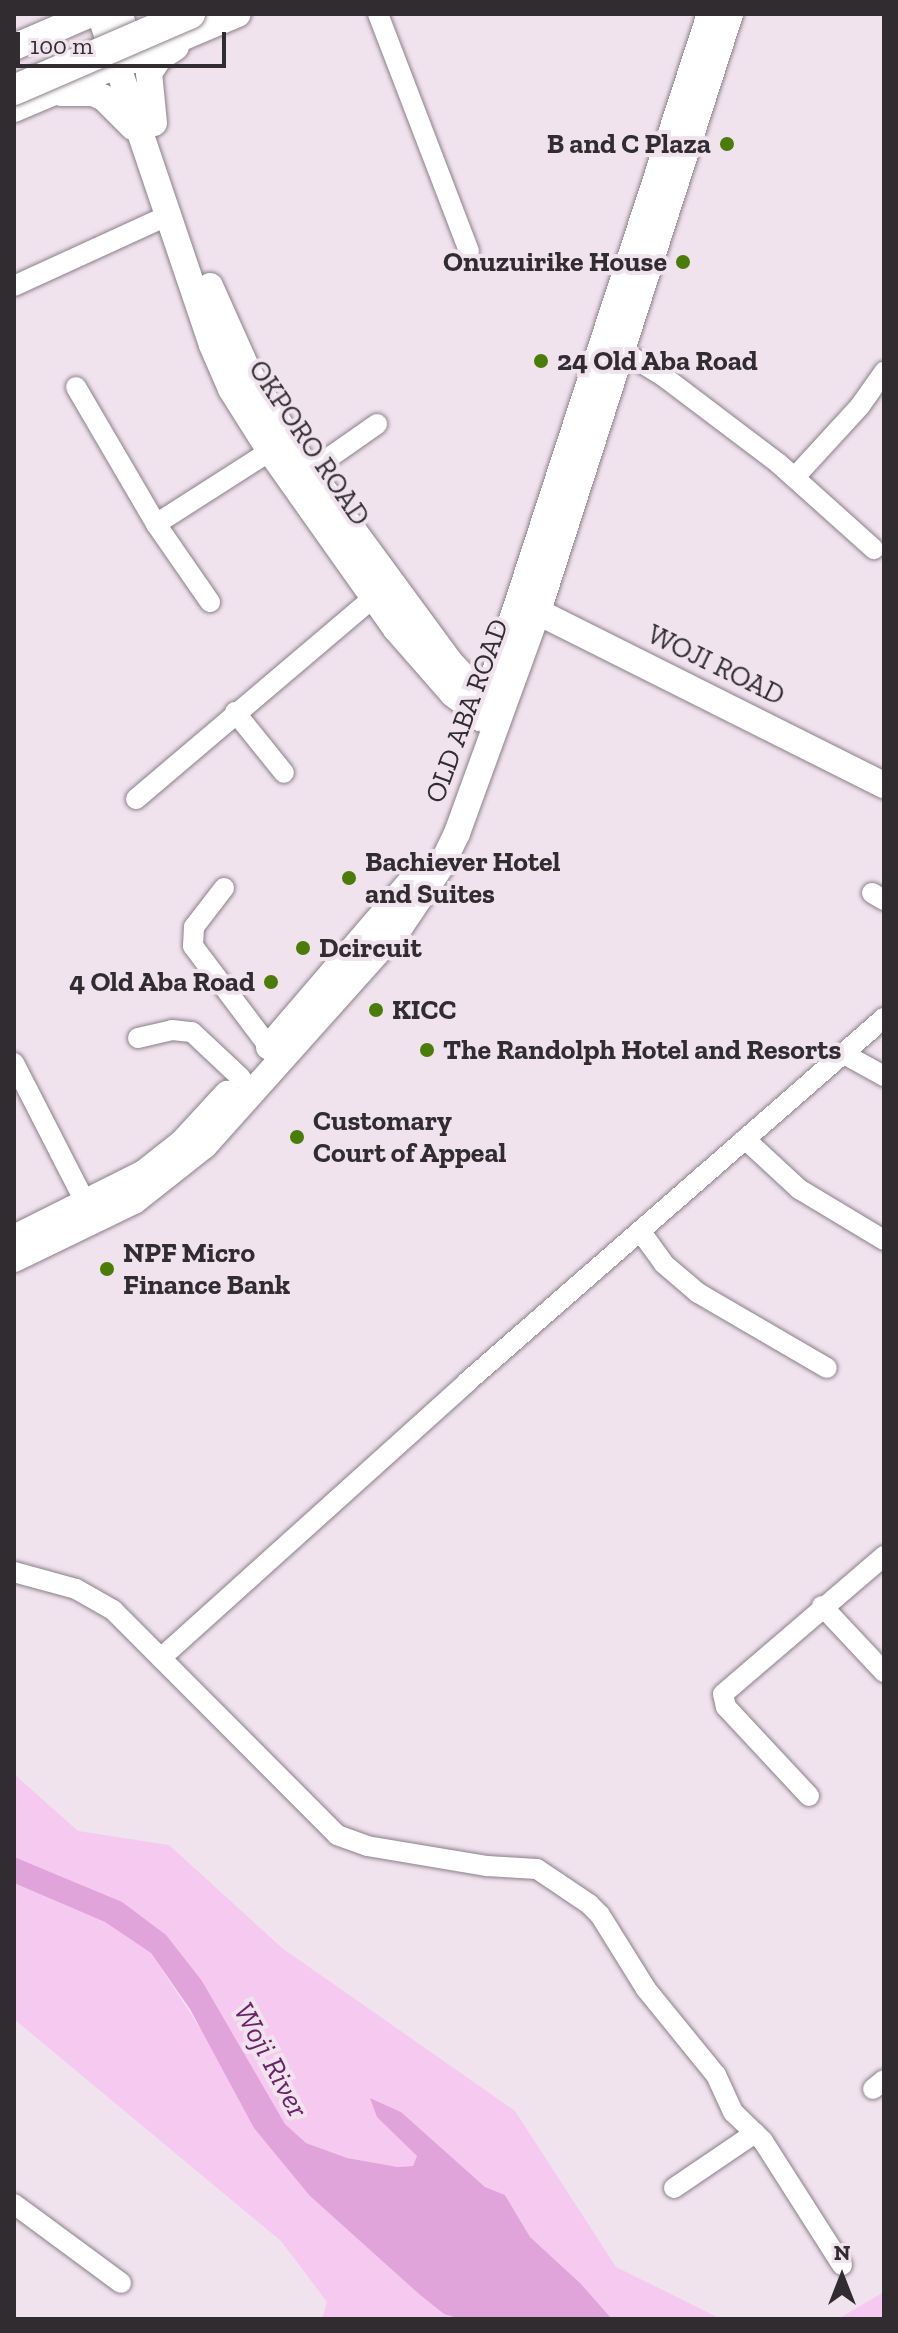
<!DOCTYPE html>
<style>
body{margin:0}
#map{position:relative;width:898px;height:2333px;overflow:hidden;background:#f0e3ee;font-family:"Zilla Slab",serif}
div>[style]{position:absolute}
[style*='--x']{left:calc(var(--x)*1px);top:calc(var(--y)*1px);width:calc(var(--w)*1px);rotate:calc(var(--a)*1deg)}
.green>*{inset:0;background:#f5c9f0}
.water>*{inset:0;background:#e0a3da}
.roads{filter:drop-shadow(0 0 2px #8a7f88) drop-shadow(0 0 2px #8a7f88)}
.minor>*{height:20px;margin:-10px;padding:0 10px;transform-origin:10px;border-radius:10px;background:#fff}
.major>*{height:26px;margin:-13px;padding:0 13px;transform-origin:13px;border-radius:13px;background:#fff}
.bridges{filter:drop-shadow(0 0 2px #8a7f88) drop-shadow(0 0 2px #8a7f88)}
.highway-bridge>*{height:30px;margin:-15px;padding:0 15px;transform-origin:15px;border-radius:15px;background:#fff}
.dots>*{width:22px;height:22px;translate:-50% -50%;box-sizing:border-box;border:4px solid #f0e3ee;border-radius:50%}
span{translate:-50% -50%;white-space:nowrap;text-align:center;line-height:1.15;-webkit-text-stroke:8px #f0e3ee;paint-order:stroke}
.poi-label{font-size:28px;color:#302c30;font-weight:700}
.right{translate:-100% -50%;text-align:right}
.left{translate:0 -50%;text-align:left}
.street-label{font-size:28px;color:#302c30}
.water-label{font-size:30px;color:#6a2366;font-style:italic}
.frame{position:absolute;inset:0;border:16px solid #302c30;pointer-events:none}
.north{position:absolute;left:802px;top:2237px;width:80px;height:80px;-webkit-text-stroke:6px #f0e3ee;paint-order:stroke;rotate:0deg;font-size:22px;font-weight:700;line-height:32px;text-align:center;color:#302c30}
.north::after{content:'';display:block;margin:auto;width:28px;height:36px;background:#302c30;clip-path:polygon(50% 0,100% 100%,50% 72%,0 100%)}
.scale{position:absolute;left:16px;top:32px;width:210px;height:36px;box-sizing:border-box;border:4px solid #302c30;border-top:0;padding-left:10px;font-size:24px;line-height:28px;white-space:nowrap;color:#302c30;-webkit-text-stroke:6px #f0e3ee;paint-order:stroke}
</style>
<div id="map">
<div class="green">
<div style="clip-path:polygon(14px 1774px,78px 1831px,169px 1845px,282px 1948px,515px 2111px,616px 2267px,721px 2319px,612px 2319px,580px 2283px,530px 2237px,505px 2195px,485px 2187px,401px 2112px,371px 2098px,378px 2117px,417px 2156px,413px 2166px,398px 2167px,347px 2158px,306px 2143px,285px 2124px,202px 1981px,14px 1857px)"></div>
<div style="clip-path:polygon(14px 1883px,105px 1922px,151px 1953px,310px 2196px,419px 2294px,444px 2313px,461px 2319px,322px 2319px,327px 2302px,281px 2241px,14px 2019px)"></div>
<div style="clip-path:polygon(884px 2292px,884px 2319px,838px 2319px)"></div>
</div>
<div class="water">
<div style="clip-path:polygon(14px 1857px,122px 1902px,166px 1935px,202px 1981px,285px 2124px,306px 2143px,347px 2158px,398px 2167px,413px 2166px,417px 2156px,377px 2117px,370px 2098px,401px 2112px,485px 2187px,505px 2195px,530px 2237px,580px 2283px,612px 2319px,461px 2319px,444px 2314px,419px 2294px,310px 2196px,254px 2128px,190px 2009px,151px 1953px,105px 1922px,14px 1883px)"></div>
</div>
<div class="roads">
<div class="minor">
<div style="--x:378;--y:14;--w:254;--a:69"></div>
<div style="--x:14;--y:286;--w:168;--a:-24.6"></div>
<div style="--x:622;--y:351;--w:48;--a:31.4"></div>
<div style="--x:663;--y:376;--w:144;--a:37.1"></div>
<div style="--x:778;--y:463;--w:129;--a:41.9"></div>
<div style="--x:76;--y:387;--w:159;--a:59.7"></div>
<div style="--x:156;--y:524;--w:95;--a:55.3"></div>
<div style="--x:310;--y:471;--w:82;--a:-35"></div>
<div style="--x:795;--y:477;--w:96;--a:-47.5"></div>
<div style="--x:860;--y:406;--w:42;--a:-54.8"></div>
<div style="--x:156;--y:524;--w:135;--a:-32.6"></div>
<div style="--x:235;--y:712;--w:78;--a:51.2"></div>
<div style="--x:136;--y:799;--w:312;--a:-40.3"></div>
<div style="--x:224;--y:888;--w:49;--a:127.6"></div>
<div style="--x:194;--y:927;--w:19;--a:93"></div>
<div style="--x:193;--y:946;--w:126;--a:53"></div>
<div style="--x:872;--y:893;--w:14;--a:30"></div>
<div style="--x:138;--y:1038;--w:35;--a:-13"></div>
<div style="--x:172;--y:1030;--w:20;--a:6"></div>
<div style="--x:192;--y:1032;--w:67;--a:43.2"></div>
<div style="--x:844;--y:1054;--w:46;--a:28.8"></div>
<div style="--x:14;--y:1063;--w:158;--a:62.9"></div>
<div style="--x:745;--y:1139;--w:74;--a:42.8"></div>
<div style="--x:799;--y:1189;--w:99;--a:31"></div>
<div style="--x:641;--y:1232;--w:39;--a:54"></div>
<div style="--x:664;--y:1264;--w:45;--a:40.5"></div>
<div style="--x:698;--y:1293;--w:149;--a:30.2"></div>
<div style="--x:14;--y:1572;--w:64;--a:15.3"></div>
<div style="--x:76;--y:1589;--w:43;--a:29.6"></div>
<div style="--x:113;--y:1610;--w:317;--a:45.1"></div>
<div style="--x:337;--y:1835;--w:32;--a:20"></div>
<div style="--x:367;--y:1846;--w:122;--a:9.5"></div>
<div style="--x:487;--y:1866;--w:50;--a:3.4"></div>
<div style="--x:537;--y:1869;--w:63;--a:33.9"></div>
<div style="--x:589;--y:1904;--w:16;--a:45"></div>
<div style="--x:600;--y:1915;--w:87;--a:58.1"></div>
<div style="--x:646;--y:1989;--w:111;--a:50.9"></div>
<div style="--x:716;--y:2075;--w:41;--a:65.3"></div>
<div style="--x:733;--y:2112;--w:42;--a:44"></div>
<div style="--x:763;--y:2141;--w:147;--a:57.5"></div>
<div style="--x:822;--y:1606;--w:91;--a:46.8"></div>
<div style="--x:161;--y:1658;--w:412;--a:-42"></div>
<div style="--x:467;--y:1382;--w:554;--a:-41.12"></div>
<div style="--x:809;--y:1796;--w:122;--a:-133"></div>
<div style="--x:726;--y:1707;--w:13;--a:-103"></div>
<div style="--x:723;--y:1694;--w:212;--a:-40.6"></div>
<div style="--x:873;--y:2089;--w:14;--a:-39"></div>
<div style="--x:674;--y:2188;--w:98;--a:-34.2"></div>
<div style="--x:14;--y:2204;--w:133;--a:36.4"></div>
</div>
<div class="major">
<div style="--x:100;--y:14;--w:349;--a:71.3"></div>
<div style="--x:212;--y:345;--w:48;--a:66.6"></div>
<div style="--x:231;--y:389;--w:73;--a:57.8"></div>
<div style="--x:270;--y:451;--w:218;--a:54.7"></div>
<div style="--x:396;--y:629;--w:86;--a:48.8"></div>
<div style="--x:453;--y:694;--w:35;--a:37"></div>
<div style="--x:481;--y:715;--w:14;--a:17"></div>
<div style="--x:120;--y:14;--w:48;--a:74.2"></div>
<div style="--x:14;--y:47;--w:84;--a:-23.2"></div>
<div style="--x:61;--y:93;--w:32;--a:0"></div>
<div style="--x:93;--y:93;--w:12;--a:24"></div>
<div style="--x:104;--y:98;--w:41;--a:45"></div>
<div style="--x:14;--y:109;--w:243;--a:-23"></div>
<div style="--x:154;--y:123;--w:50;--a:-95.7"></div>
<div style="--x:149;--y:73;--w:18;--a:-56"></div>
<div style="--x:159;--y:58;--w:20;--a:-33"></div>
<div style="--x:210;--y:286;--w:95;--a:65.9"></div>
<div style="--x:249;--y:373;--w:96;--a:59.1"></div>
<div style="--x:298;--y:455;--w:258;--a:53.7"></div>
<div style="--x:451;--y:663;--w:34;--a:47"></div>
<div style="--x:474;--y:688;--w:30;--a:34"></div>
<div style="--x:522;--y:604;--w:405;--a:26.6"></div>
<div style="--x:480;--y:718;--w:741;--a:-71.91"></div>
<div style="--x:269;--y:1047;--w:221;--a:-49.4"></div>
<div style="--x:14;--y:1238;--w:145;--a:-26.6"></div>
<div style="--x:144;--y:1173;--w:48;--a:-38.3"></div>
<div style="--x:182;--y:1143;--w:67;--a:-47.4"></div>
<div style="--x:14;--y:1259;--w:133;--a:-25.8"></div>
<div style="--x:134;--y:1201;--w:90;--a:-38.3"></div>
<div style="--x:205;--y:1145;--w:292;--a:-48.2"></div>
<div style="--x:400;--y:927;--w:73;--a:-56.1"></div>
<div style="--x:441;--y:866;--w:37;--a:-64"></div>
<div style="--x:457;--y:833;--w:236;--a:-70"></div>
<div style="--x:538;--y:611;--w:627;--a:-72.17"></div>
</div>
</div>
<div class="bridges">
<div class="highway-bridge">
<div style="--x:14;--y:90;--w:192;--a:-23.4"></div>
</div>
</div>
<div class="dots">
<div style="left:727px;top:144px;background:#4b7c08"></div>
<div style="left:683px;top:262px;background:#4b7c08"></div>
<div style="left:541px;top:361px;background:#4b7c08"></div>
<div style="left:349px;top:878px;background:#4b7c08"></div>
<div style="left:303px;top:948px;background:#4b7c08"></div>
<div style="left:271px;top:982px;background:#4b7c08"></div>
<div style="left:376px;top:1010px;background:#4b7c08"></div>
<div style="left:427px;top:1050px;background:#4b7c08"></div>
<div style="left:297px;top:1137px;background:#4b7c08"></div>
<div style="left:107px;top:1269px;background:#4b7c08"></div>
</div>
<div class="poi-label">
<span class="right" style="left:711px;top:144px">B and C Plaza</span>
<span class="right" style="left:667px;top:262px">Onuzuirike House</span>
<span class="left" style="left:557px;top:361px">24 Old Aba Road</span>
<span class="left" style="left:365px;top:878px">Bachiever Hotel<br>and Suites</span>
<span class="left" style="left:319px;top:948px">Dcircuit</span>
<span class="right" style="left:255px;top:982px">4 Old Aba Road</span>
<span class="left" style="left:392px;top:1010px">KICC</span>
<span class="left" style="left:443px;top:1050px">The Randolph Hotel and Resorts</span>
<span class="left" style="left:313px;top:1137px">Customary<br>Court of Appeal</span>
<span class="left" style="left:123px;top:1269px">NPF Micro<br>Finance Bank</span>
</div>
<div class="street-label">
<span style="left:309px;top:443px;rotate:56deg">OKPORO ROAD</span>
<span style="left:716px;top:665px;rotate:26deg">WOJI ROAD</span>
<span style="left:467px;top:711px;rotate:-70deg">OLD ABA ROAD</span>
</div>
<div class="water-label">
<span style="left:271px;top:2060px;rotate:62deg">Woji River</span>
</div>
<div class="frame"></div>
<div class="north">N</div>
<div class="scale">100 m</div>
</div>
